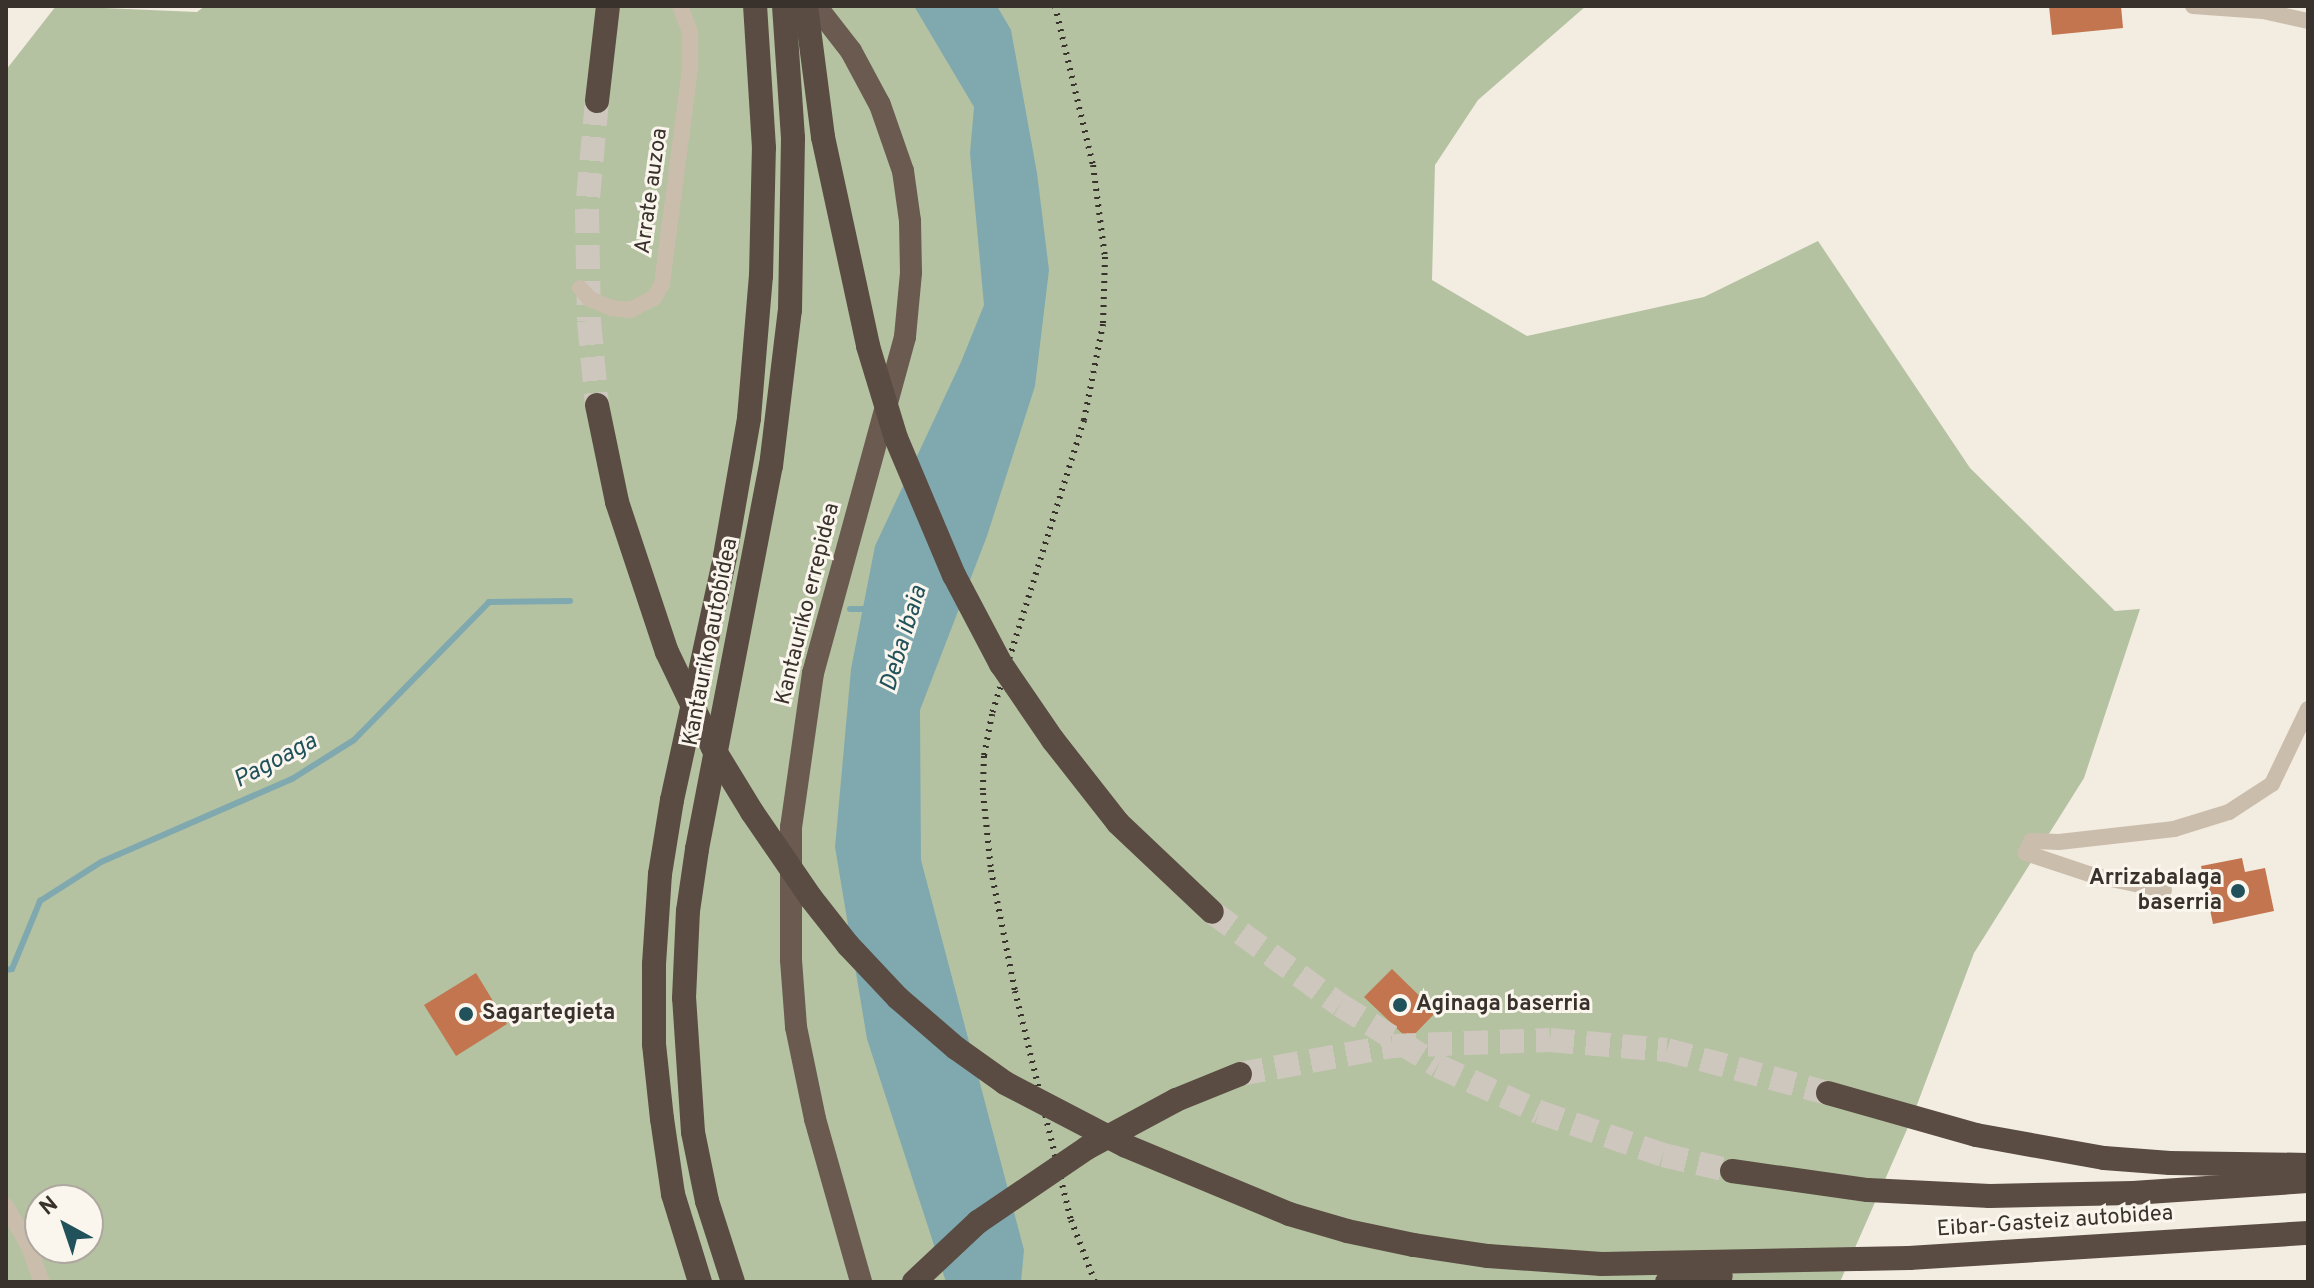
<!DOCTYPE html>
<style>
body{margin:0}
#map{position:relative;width:2314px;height:1288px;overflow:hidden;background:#f3ece1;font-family:Overpass,sans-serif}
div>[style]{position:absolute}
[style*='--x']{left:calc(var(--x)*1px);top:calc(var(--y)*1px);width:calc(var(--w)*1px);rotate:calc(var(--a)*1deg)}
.green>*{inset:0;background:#b4c2a1}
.water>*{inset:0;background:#80a9af}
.stream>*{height:6px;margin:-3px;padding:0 3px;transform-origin:3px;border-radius:3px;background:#80a9af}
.building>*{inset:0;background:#c2754f}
.motorway-tunnel>*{height:24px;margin-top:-12px;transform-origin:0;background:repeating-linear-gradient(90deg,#cec7bd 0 24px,transparent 0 36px)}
.minor>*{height:16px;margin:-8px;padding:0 8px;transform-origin:8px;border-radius:8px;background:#cbbdac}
.trunk>*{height:22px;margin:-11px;padding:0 11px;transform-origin:11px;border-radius:11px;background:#6a5a50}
.motorway>*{height:24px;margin:-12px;padding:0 12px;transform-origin:12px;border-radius:12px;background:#5a4c42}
.rail>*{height:6px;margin-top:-3px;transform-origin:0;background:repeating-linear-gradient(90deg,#39312b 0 2px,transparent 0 8px)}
.motorway-bridge>*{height:24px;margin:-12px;padding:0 12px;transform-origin:12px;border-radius:12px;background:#5a4c42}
.dots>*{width:22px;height:22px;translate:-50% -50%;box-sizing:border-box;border:4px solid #faf5ed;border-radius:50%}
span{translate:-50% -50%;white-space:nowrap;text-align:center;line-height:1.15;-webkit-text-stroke:6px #faf5ed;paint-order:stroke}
.street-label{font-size:22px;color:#39312b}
.poi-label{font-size:22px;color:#39312b;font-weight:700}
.right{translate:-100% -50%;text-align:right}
.left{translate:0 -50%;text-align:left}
.water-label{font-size:24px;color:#21515a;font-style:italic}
.frame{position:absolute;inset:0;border:8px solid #39312b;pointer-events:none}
.north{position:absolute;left:24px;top:1184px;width:80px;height:80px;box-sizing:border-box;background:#faf5ed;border:2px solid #ada79f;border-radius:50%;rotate:320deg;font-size:22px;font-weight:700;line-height:32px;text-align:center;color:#39312b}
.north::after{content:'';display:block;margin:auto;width:28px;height:36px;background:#21515a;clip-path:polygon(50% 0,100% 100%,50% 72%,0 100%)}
</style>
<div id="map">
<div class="green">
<div style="clip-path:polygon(evenodd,56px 6px,197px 12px,205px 6px,1586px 6px,1478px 100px,1435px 165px,1432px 280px,1527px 336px,1704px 297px,1818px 241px,1970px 468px,2115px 611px,2140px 609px,2084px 778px,1974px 953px,1912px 1118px,1840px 1282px,6px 1282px,6px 70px,56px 6px,40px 1200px,88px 1200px,88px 1248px,40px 1248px,40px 1200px)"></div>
</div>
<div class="water">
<div style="clip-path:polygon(914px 6px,997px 6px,1011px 30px,1037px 173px,1049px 270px,1035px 386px,987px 536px,920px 710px,921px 860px,1024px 1250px,1021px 1282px,946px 1282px,867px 1039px,835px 847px,851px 669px,875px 546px,961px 362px,984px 305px,970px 153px,974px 107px)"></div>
</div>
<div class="stream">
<div style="--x:850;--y:609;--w:20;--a:0"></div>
<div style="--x:6;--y:970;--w:6;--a:-9"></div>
<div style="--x:12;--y:969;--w:74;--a:-67.6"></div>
<div style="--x:40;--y:901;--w:72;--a:-32.6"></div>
<div style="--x:101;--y:862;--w:208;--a:-23.5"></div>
<div style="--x:292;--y:779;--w:73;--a:-32.2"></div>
<div style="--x:354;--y:740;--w:193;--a:-45.6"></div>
<div style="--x:489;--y:602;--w:81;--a:-0.7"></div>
</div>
<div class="building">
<div style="clip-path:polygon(2049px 6px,2121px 6px,2123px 28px,2052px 35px)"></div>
<div style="clip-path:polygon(2242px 858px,2245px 872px,2265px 868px,2274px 911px,2213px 924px,2201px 866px)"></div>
<div style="clip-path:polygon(1392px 969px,1436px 1012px,1409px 1040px,1364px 997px)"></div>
<div style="clip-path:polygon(476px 973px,507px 1024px,456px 1056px,424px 1005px)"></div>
</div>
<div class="motorway-tunnel">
<div style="--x:597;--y:101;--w:108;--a:95.3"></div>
<div style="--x:587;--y:209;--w:112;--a:89"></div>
<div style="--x:589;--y:321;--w:84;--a:84.6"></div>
<div style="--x:1212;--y:912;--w:158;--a:36"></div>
<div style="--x:1340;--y:1005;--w:115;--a:31.9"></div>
<div style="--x:1438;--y:1066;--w:111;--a:24.5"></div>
<div style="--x:1539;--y:1112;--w:131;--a:19.1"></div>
<div style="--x:1663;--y:1155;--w:71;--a:13.1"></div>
<div style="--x:1240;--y:1074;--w:155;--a:-10.4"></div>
<div style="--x:1392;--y:1046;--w:158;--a:-2.2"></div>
<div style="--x:1550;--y:1040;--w:117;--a:4.9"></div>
<div style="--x:1667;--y:1050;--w:167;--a:15"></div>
</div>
<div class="minor">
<div style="--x:2193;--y:6;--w:70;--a:4.1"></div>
<div style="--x:2263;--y:11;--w:46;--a:12.5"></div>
<div style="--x:580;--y:288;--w:15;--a:48"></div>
<div style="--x:590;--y:299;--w:23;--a:23"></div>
<div style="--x:611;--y:308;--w:19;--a:6"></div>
<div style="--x:630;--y:310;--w:27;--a:-27"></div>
<div style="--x:654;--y:298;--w:16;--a:-60"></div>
<div style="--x:662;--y:284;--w:219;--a:-82.6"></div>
<div style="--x:690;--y:67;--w:35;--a:-90"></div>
<div style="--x:690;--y:32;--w:28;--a:-111"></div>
<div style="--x:2164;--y:890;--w:74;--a:-168.2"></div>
<div style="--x:2092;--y:875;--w:70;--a:-161.6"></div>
<div style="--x:2026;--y:853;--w:13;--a:-67"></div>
<div style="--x:2031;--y:841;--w:28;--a:2"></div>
<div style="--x:2059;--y:842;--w:116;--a:-6.4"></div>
<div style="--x:2174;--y:829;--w:58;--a:-17.2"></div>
<div style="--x:2229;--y:812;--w:51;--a:-33.1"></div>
<div style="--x:2272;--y:784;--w:83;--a:-64.4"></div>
<div style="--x:6;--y:1206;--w:47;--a:60.7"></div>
<div style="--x:29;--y:1247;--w:37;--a:70"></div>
</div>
<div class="trunk">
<div style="--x:816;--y:6;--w:57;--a:52.1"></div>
<div style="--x:851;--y:51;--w:61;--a:61.8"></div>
<div style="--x:880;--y:105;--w:70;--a:70.8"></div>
<div style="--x:903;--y:171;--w:50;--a:82"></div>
<div style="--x:910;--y:221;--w:52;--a:88.9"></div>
<div style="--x:911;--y:273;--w:64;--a:95.4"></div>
<div style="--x:905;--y:337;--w:348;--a:105.3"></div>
<div style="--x:813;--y:673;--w:156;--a:98.1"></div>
<div style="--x:791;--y:827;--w:133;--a:90"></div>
<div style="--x:791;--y:960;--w:67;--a:85.7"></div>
<div style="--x:796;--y:1027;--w:94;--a:78.3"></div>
<div style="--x:815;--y:1119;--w:169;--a:74.2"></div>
</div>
<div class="motorway">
<div style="--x:806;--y:6;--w:132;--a:82.6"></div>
<div style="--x:823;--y:137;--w:214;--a:77.8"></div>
<div style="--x:597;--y:101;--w:96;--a:-83.4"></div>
<div style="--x:597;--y:405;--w:99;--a:78.3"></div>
<div style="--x:617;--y:502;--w:158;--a:71.6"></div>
<div style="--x:1053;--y:740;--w:105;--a:51.9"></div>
<div style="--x:1118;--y:823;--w:129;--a:43.4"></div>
<div style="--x:1828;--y:1093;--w:154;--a:15.8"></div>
<div style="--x:1976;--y:1135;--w:130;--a:10.2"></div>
<div style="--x:2104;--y:1158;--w:66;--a:4.3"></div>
<div style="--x:2170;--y:1163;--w:138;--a:0.8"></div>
<div style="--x:1176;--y:1100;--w:69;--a:-22.1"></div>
<div style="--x:1126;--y:1146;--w:177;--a:22.6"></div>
<div style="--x:1289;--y:1214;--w:60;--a:16.3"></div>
<div style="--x:1347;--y:1231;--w:68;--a:11.8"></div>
<div style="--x:1414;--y:1245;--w:75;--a:8.5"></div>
<div style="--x:1488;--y:1256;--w:114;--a:4"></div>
<div style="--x:1602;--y:1264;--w:307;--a:-1.1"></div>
<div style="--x:1909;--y:1258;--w:400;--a:-3.6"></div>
<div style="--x:1732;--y:1171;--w:137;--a:8"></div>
<div style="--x:1868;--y:1190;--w:122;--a:2.8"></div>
<div style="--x:1990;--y:1196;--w:143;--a:-1.2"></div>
<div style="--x:2133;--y:1193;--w:175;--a:-3.9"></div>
<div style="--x:700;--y:1282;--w:92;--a:-107.1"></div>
<div style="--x:673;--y:1194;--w:76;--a:-98.3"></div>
<div style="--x:662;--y:1119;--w:75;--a:-96.1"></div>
<div style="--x:654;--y:1044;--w:80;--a:-90"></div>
<div style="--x:654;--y:964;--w:90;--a:-86.2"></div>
<div style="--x:660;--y:874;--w:75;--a:-80.8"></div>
<div style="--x:672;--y:800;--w:250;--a:-77.7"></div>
<div style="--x:725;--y:556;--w:140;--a:-80.1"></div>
<div style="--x:749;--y:418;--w:143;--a:-85.2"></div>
<div style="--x:761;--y:276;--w:128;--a:-88.7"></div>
<div style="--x:764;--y:148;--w:142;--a:-93.6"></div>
<div style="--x:733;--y:1282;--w:85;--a:-107.8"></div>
<div style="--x:707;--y:1201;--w:70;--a:-101.5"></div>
<div style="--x:693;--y:1132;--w:134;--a:-93.8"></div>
<div style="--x:684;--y:998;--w:87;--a:-87.4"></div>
<div style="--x:688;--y:911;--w:63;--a:-81.7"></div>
<div style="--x:697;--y:849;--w:390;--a:-79.1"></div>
<div style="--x:771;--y:466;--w:157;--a:-83.1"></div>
<div style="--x:790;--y:310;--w:172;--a:-89"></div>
<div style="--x:793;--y:138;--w:132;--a:-93.9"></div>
<div style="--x:1667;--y:1282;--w:54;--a:-6.3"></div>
</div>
<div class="rail">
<div style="--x:1055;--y:6;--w:163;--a:76.6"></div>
<div style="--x:1093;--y:165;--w:93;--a:82.6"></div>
<div style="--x:1105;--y:257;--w:67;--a:91.7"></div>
<div style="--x:1103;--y:324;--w:98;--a:101.2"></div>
<div style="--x:1084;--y:420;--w:308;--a:107.4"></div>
<div style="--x:992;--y:714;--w:43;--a:100.8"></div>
<div style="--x:984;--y:756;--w:37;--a:92"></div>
<div style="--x:983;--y:793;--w:77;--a:84.1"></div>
<div style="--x:991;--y:870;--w:123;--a:78.8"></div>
<div style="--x:1015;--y:991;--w:236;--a:76.3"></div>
<div style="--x:1071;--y:1220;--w:66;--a:68.8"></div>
</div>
<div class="motorway-bridge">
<div style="--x:868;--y:346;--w:96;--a:73.1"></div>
<div style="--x:896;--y:438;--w:149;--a:67.1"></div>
<div style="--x:954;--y:575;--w:101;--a:62.2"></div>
<div style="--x:1001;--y:664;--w:92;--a:55.6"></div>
<div style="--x:667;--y:652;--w:106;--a:64.4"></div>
<div style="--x:713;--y:748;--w:75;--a:58.6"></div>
<div style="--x:752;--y:812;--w:104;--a:55.5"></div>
<div style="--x:811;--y:898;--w:60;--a:51.8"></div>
<div style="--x:848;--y:945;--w:73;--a:46.7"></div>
<div style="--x:898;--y:998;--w:77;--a:40.8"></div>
<div style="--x:956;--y:1048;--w:60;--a:35.5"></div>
<div style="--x:1005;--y:1083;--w:136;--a:27.5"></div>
<div style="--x:914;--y:1282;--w:88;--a:-43.2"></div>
<div style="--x:978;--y:1222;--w:132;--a:-34.2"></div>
<div style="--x:1087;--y:1148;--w:101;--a:-28.3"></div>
</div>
<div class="dots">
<div style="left:2238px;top:891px;background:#21515a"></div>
<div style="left:1400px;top:1005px;background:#21515a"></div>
<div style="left:466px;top:1014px;background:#21515a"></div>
</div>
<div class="street-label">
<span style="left:652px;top:191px;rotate:-82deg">Arrate auzoa</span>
<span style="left:808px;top:604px;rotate:-76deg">Kantauriko errepidea</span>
<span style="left:711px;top:642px;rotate:-79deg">Kantauriko autobidea</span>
<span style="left:2055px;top:1222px;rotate:-4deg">Eibar-Gasteiz autobidea</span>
</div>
<div class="poi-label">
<span class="right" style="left:2222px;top:891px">Arrizabalaga<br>baserria</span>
<span class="left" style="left:1416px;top:1005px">Aginaga baserria</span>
<span class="left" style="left:482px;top:1014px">Sagartegieta</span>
</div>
<div class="water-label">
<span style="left:905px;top:639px;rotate:-73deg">Deba ibaia</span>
<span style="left:276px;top:762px;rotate:-28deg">Pagoaga</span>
</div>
<div class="frame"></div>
<div class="north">N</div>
</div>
